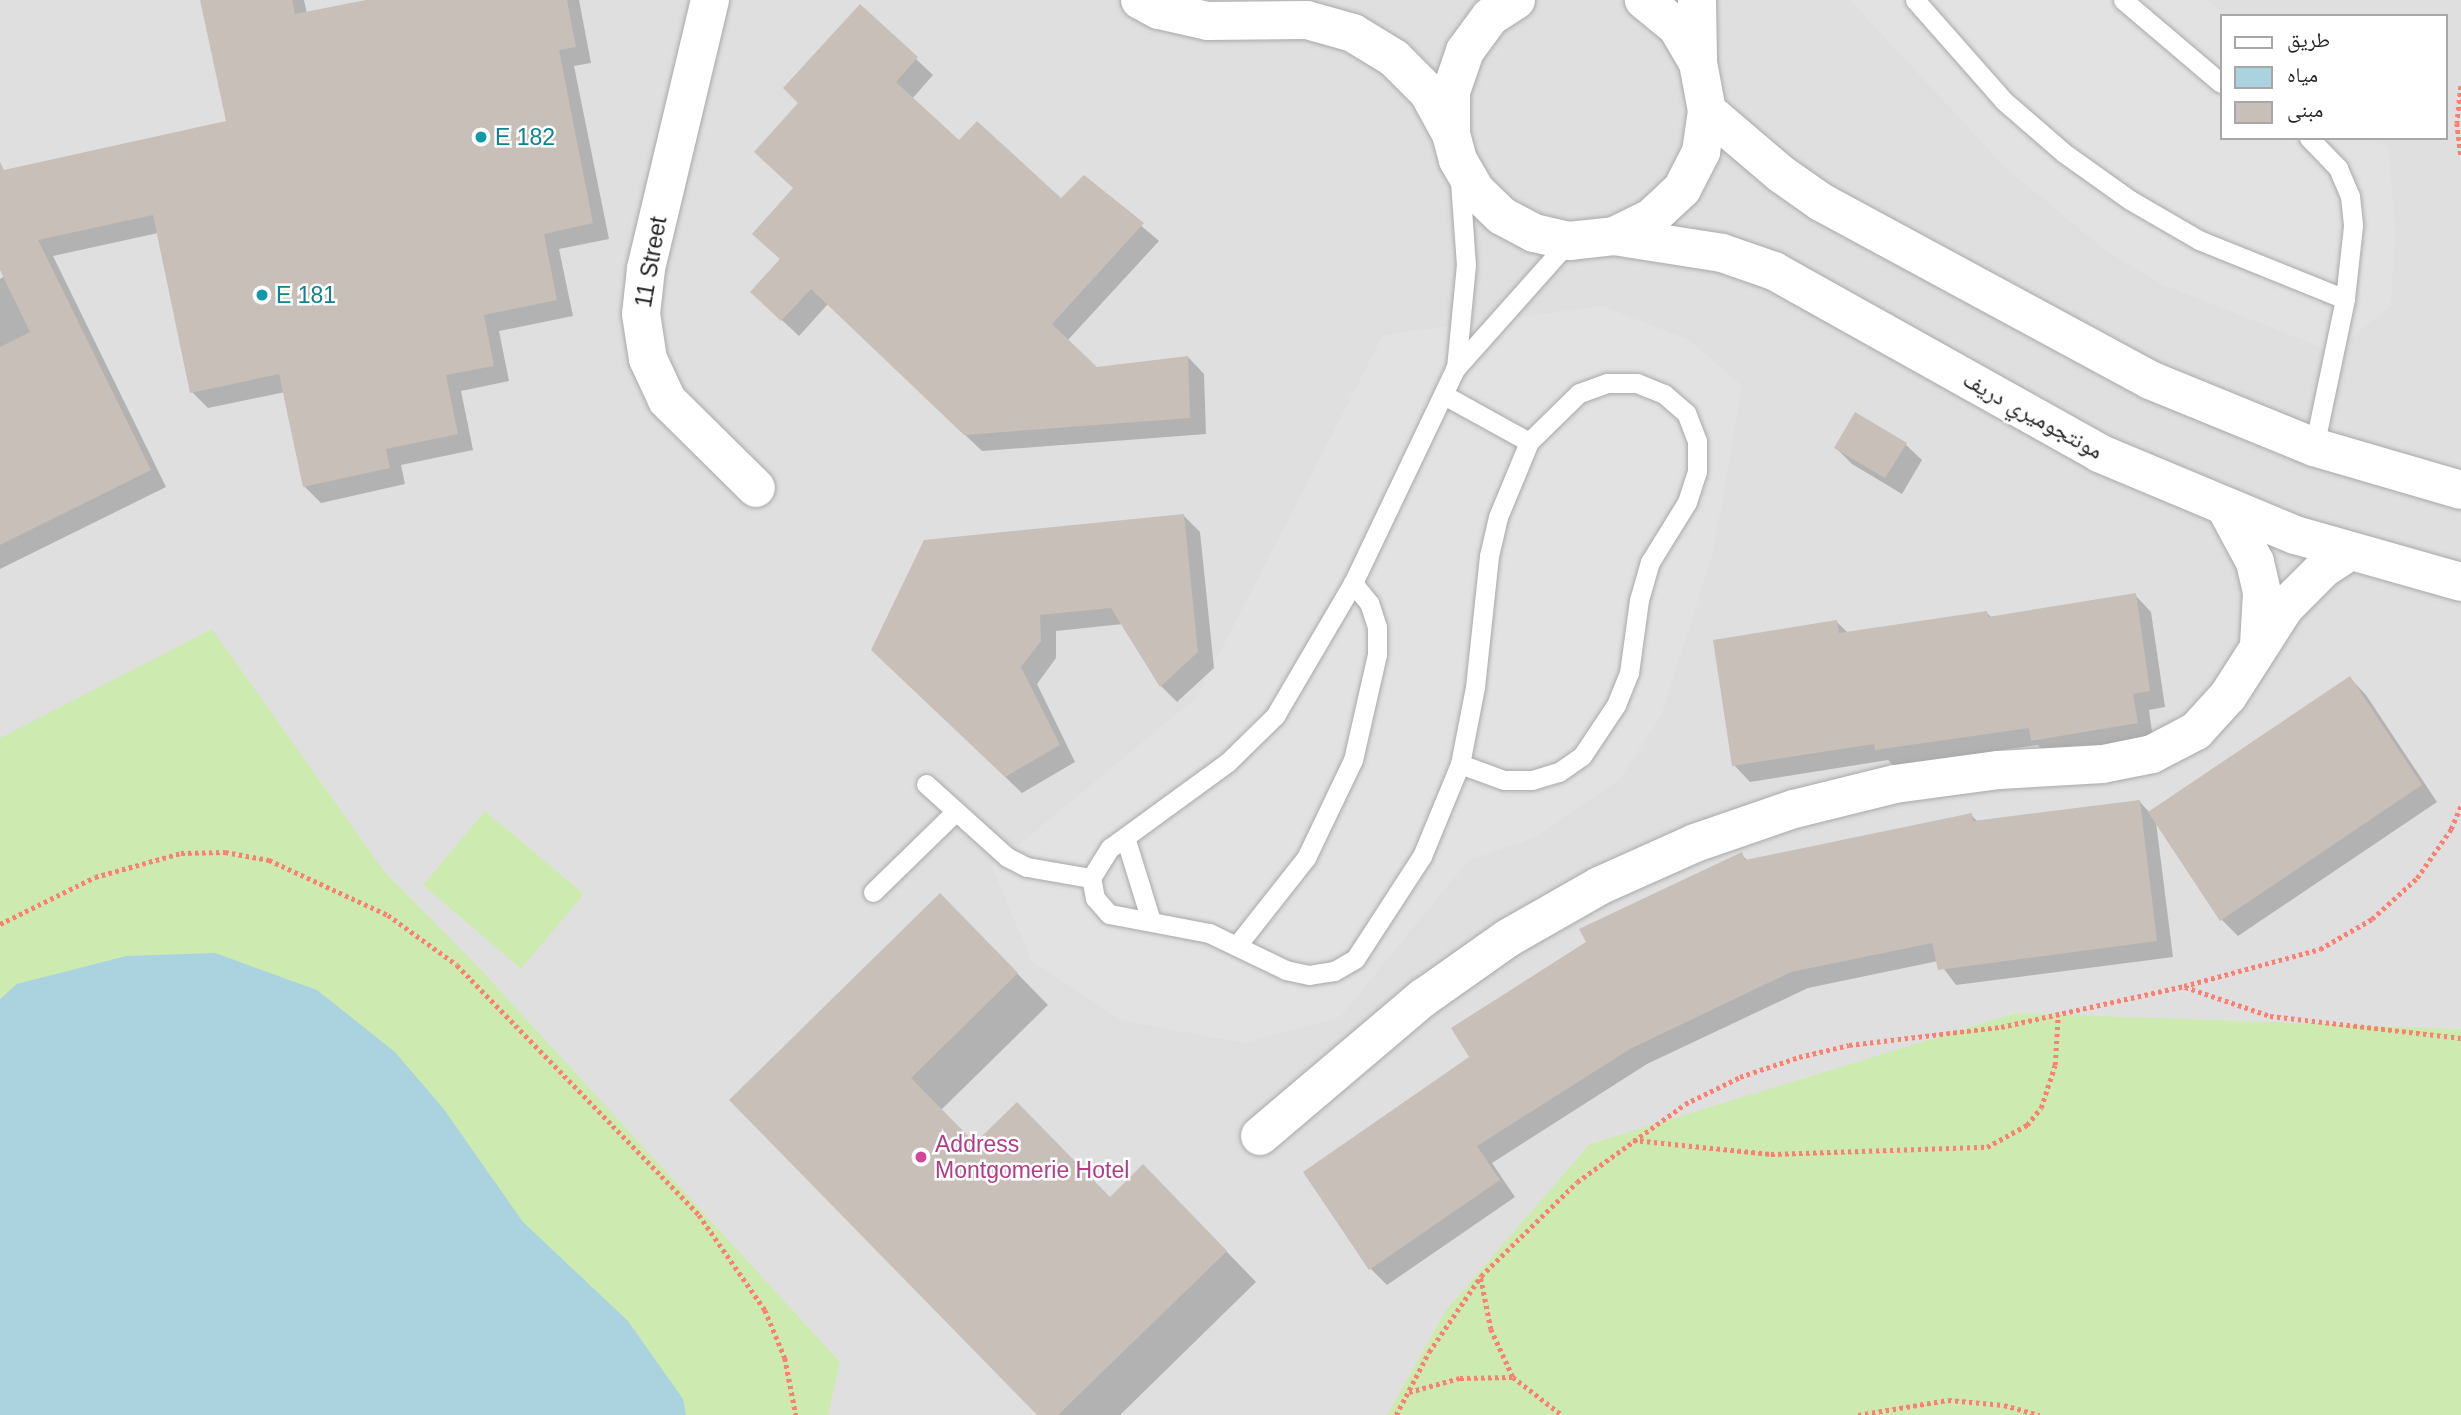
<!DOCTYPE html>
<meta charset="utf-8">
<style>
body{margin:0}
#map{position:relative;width:2461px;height:1415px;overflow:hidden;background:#f2efe9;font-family:Arial,"Noto Naskh Arabic",sans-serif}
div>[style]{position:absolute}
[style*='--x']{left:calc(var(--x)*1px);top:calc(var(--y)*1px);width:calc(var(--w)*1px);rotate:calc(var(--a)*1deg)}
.residential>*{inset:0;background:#e0dfdf}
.grass>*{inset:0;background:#cdebb0}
.parking>*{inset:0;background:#e2e2e2}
.water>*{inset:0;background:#aad3df}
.shadow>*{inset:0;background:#0003}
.building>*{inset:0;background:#c7bfb8}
.path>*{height:4.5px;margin-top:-2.25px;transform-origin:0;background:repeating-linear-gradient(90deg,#fa8072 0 3.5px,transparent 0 7px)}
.roads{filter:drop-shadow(0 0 2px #a9a9a9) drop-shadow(0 0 2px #a9a9a9)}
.service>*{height:19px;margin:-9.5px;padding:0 9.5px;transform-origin:9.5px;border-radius:9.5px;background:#fff}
.minor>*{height:38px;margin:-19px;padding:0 19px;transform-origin:19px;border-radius:19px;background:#fff}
.tertiary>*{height:38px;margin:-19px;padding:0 19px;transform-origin:19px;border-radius:19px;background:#fff}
.dots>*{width:19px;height:19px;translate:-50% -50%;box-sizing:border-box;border:4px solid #fff;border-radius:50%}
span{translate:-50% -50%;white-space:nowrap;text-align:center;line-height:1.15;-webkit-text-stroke:5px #fff;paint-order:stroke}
.culture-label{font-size:23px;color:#0d838f}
.left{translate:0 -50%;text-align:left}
.street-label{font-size:23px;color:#222}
.hotel-label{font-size:23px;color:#b23c85}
.legend{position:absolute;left:2220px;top:14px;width:228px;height:126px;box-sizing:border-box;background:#fff;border:2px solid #a7a7a7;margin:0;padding:9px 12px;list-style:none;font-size:21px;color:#222}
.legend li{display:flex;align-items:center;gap:14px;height:35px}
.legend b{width:35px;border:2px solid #a7a7a7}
</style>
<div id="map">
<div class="residential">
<div style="clip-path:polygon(evenodd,0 0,2461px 0,2461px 1415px,0 1415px,0 0,2221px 16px,2445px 16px,2445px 138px,2221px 138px,2221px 16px)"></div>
</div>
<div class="grass">
<div style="clip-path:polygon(212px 629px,384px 871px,484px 973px,840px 1362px,828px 1415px,0 1415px,0 738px)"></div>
<div style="clip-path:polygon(485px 811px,584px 894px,521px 969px,423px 885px)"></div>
<div style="clip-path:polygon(2016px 1013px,2461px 1029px,2461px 1415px,1387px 1415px,1446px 1310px,1590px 1144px)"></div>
</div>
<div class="parking">
<div style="clip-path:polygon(1850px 0,2207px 0,2225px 16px,2221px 16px,2221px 138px,2366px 138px,2389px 147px,2395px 231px,2391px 306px,2334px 352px,2161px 284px,2105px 250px,2006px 168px)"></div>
<div style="clip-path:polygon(1602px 306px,1689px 340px,1742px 386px,1713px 553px,1661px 716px,1619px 780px,1536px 837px,1468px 861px,1340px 1017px,1245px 1043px,1123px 1021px,1032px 962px,992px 867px,1197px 697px,1383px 335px)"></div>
</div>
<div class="water">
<div style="clip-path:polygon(215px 953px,317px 990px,395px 1052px,443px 1108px,523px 1222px,628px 1321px,683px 1399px,686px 1415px,0 1415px,0 999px,17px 984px,126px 956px)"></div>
</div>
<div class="shadow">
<div style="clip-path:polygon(202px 0,304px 0,307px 14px,374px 0,579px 0,591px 63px,574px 66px,609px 239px,559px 249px,573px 316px,499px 331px,509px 381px,461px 391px,473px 450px,401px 465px,405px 484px,321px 503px,304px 486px,285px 392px,208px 408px,192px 392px,158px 233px,53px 256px,166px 487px,0 569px,0 279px,5px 276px,0 266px,0 173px,228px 123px)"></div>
<div style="clip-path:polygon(860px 6px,933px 75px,912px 99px,959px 143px,1061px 201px,1084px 177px,1159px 241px,1067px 341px,1096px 369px,1188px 357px,1204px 374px,1206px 434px,982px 451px,828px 304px,799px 336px,769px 308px,795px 189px,800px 103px)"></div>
<div style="clip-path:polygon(1905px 444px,1922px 460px,1902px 494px,1852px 464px,1836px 448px)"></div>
<div style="clip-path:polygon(1184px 516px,1200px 532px,1214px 668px,1177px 702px,1161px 686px,1123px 624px,1056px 631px,1056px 658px,1037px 684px,1075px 762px,1022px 793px,890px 666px)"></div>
<div style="clip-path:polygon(2135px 595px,2151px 612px,2165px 707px,2149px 710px,2153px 739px,2049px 756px,2038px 745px,1893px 765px,1888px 760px,1750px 782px,1734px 765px,1836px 621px,1848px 633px,1987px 613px,1992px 618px)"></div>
<div style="clip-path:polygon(2350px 678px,2366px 695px,2437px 802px,2238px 936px,2222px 920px,2156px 822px,2173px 957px,1956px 985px,1938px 961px,1808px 988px,1647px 1064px,1492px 1163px,1515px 1197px,1387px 1285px,1371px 1269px,1471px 1058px,1742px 855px,1748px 861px,1971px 815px,1978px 822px,2140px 802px,2150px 813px)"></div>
<div style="clip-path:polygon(971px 926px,1048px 1005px,941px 1110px,976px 1145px,1110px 1199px,1174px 1197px,1256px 1282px,1120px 1415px,1039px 1415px,731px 1100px)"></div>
</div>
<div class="building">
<div style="clip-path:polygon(200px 0,292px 0,295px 14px,366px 0,567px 0,576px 47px,559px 50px,593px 223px,544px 234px,557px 300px,484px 315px,494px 366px,446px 375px,458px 434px,386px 449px,390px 468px,303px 487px,279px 374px,190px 393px,153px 215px,38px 240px,151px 470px,0 545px,0 347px,30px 332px,0 270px,0 162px,4px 170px,226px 121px)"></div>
<div style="clip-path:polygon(860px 4px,918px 57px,896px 82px,959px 140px,977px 121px,1061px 198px,1084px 175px,1144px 223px,1052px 324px,1097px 367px,1188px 356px,1190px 418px,964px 435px,811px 289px,781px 321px,750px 292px,780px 259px,752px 234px,793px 188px,754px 152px,798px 103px,783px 88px)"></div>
<div style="clip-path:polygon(1855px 412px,1907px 443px,1885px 478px,1834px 448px)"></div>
<div style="clip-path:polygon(1184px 514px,1198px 652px,1160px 687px,1111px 608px,1040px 615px,1041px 641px,1021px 667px,1060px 745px,1005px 777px,871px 650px,924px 540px)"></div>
<div style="clip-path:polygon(2136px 593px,2150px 691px,2133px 694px,2138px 723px,2031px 741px,2029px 728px,1875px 750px,1874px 744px,1732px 766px,1713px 640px,1837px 620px,1839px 633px,1987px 611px,1988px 617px)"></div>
<div style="clip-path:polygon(2350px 676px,2422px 785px,2220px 921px,2148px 812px)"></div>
<div style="clip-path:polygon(2140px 800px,2157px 941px,1938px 970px,1932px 943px,1791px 972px,1630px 1049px,1477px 1146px,1500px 1180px,1369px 1270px,1303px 1172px,1469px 1057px,1451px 1028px,1586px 942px,1579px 929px,1742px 852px,1745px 860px,1972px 813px,1973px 821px)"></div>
<div style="clip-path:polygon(940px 893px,1018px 973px,911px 1078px,975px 1143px,1017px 1102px,1110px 1197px,1143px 1164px,1227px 1251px,1058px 1415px,1037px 1415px,729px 1100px)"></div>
</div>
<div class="path">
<div style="--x:2461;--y:86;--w:37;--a:96"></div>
<div style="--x:2457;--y:123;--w:33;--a:83"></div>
<div style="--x:0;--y:924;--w:106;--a:-26.3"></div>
<div style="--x:95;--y:877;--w:89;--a:-15.6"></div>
<div style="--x:181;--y:853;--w:44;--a:-1.3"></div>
<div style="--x:225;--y:852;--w:45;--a:10.3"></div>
<div style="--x:269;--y:860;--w:131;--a:24.8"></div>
<div style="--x:388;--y:915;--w:85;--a:35.9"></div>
<div style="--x:457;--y:965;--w:348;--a:45.9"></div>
<div style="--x:699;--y:1215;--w:116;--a:55.2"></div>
<div style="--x:765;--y:1310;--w:52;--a:67.4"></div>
<div style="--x:785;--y:1358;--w:58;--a:79.1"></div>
<div style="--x:2185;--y:987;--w:90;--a:18.8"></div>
<div style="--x:2270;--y:1016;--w:192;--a:6.6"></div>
<div style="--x:1633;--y:1140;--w:139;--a:5.8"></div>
<div style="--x:1771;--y:1154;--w:216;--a:-1.9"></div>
<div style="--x:1987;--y:1147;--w:46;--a:-28.8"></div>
<div style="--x:2027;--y:1125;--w:22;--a:-51"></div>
<div style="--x:2041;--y:1108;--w:45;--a:-72"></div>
<div style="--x:2055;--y:1065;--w:50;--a:-86.6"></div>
<div style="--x:1481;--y:1278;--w:52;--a:78.9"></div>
<div style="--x:1491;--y:1329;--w:53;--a:65.4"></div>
<div style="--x:1513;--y:1377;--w:62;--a:37.8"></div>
<div style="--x:1409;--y:1392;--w:53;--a:-15.4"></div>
<div style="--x:1460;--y:1378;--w:52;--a:-1.1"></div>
<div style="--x:1396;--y:1415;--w:71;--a:-62.4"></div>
<div style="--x:1429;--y:1352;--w:92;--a:-55.6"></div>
<div style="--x:1481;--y:1276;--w:134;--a:-44.4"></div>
<div style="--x:1577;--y:1182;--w:133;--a:-35.8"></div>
<div style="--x:1685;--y:1104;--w:61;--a:-26.1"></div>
<div style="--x:1740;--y:1077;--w:62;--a:-18.7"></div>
<div style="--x:1799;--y:1057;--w:51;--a:-13.5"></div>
<div style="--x:1849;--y:1045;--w:153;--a:-6.8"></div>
<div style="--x:2001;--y:1027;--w:188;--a:-12.6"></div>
<div style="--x:2184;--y:986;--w:141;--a:-15.2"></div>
<div style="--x:2320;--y:949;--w:60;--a:-30"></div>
<div style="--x:2372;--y:919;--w:61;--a:-42.3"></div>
<div style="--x:2417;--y:878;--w:60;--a:-55.2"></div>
<div style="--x:2451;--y:829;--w:26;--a:-67"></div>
<div style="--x:1858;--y:1415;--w:91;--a:-9.5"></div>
<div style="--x:1948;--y:1400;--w:56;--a:5.1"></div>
<div style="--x:2004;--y:1405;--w:37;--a:16"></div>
</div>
<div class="roads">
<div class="service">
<div style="--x:1915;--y:0;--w:135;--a:48.6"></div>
<div style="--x:2004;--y:101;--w:79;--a:40.9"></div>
<div style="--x:2064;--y:153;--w:81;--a:35.5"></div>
<div style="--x:2130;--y:200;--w:80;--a:30.1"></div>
<div style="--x:2199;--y:240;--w:157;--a:22"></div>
<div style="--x:2123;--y:0;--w:128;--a:40.3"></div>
<div style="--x:2309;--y:138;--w:42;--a:46"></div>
<div style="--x:2338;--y:168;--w:30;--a:67"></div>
<div style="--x:2350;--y:196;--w:30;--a:84"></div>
<div style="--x:2353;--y:226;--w:73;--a:96.3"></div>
<div style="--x:2345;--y:299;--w:151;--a:101.8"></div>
<div style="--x:1456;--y:368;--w:103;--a:-84.5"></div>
<div style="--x:1466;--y:265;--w:83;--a:-94.1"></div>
<div style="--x:1444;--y:395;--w:97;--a:28.9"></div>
<div style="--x:1460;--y:764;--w:47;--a:20"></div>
<div style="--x:1504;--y:780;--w:28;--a:0"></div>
<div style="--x:1532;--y:780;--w:28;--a:-17"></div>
<div style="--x:1559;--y:772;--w:28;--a:-35"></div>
<div style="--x:1582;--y:756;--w:61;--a:-56.3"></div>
<div style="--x:1616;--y:705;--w:35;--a:-68"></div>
<div style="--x:1629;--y:673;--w:74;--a:-82.2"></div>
<div style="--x:1639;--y:600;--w:40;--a:-74"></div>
<div style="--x:1650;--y:562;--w:70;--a:-58.3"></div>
<div style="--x:1687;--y:502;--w:32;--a:-72"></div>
<div style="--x:1697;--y:472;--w:31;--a:-90"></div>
<div style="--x:1697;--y:441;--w:30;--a:-111"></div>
<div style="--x:1686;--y:413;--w:29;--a:-139"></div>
<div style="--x:1664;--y:394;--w:29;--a:-158"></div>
<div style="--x:1637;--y:383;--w:30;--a:180"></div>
<div style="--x:1607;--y:383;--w:30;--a:160"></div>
<div style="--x:1579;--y:393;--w:70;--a:135.6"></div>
<div style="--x:1529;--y:442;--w:81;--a:112.5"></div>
<div style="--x:1498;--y:517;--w:40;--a:103"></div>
<div style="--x:1489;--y:556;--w:132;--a:96.1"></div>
<div style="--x:1475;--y:687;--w:78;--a:101"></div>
<div style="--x:1460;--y:764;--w:100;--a:112.4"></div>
<div style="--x:1422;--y:856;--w:123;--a:123"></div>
<div style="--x:1355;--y:959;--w:24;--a:150"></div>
<div style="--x:1334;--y:971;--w:25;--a:171"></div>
<div style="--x:1309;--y:975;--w:24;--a:-168"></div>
<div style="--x:1286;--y:970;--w:85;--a:-154.3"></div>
<div style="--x:1209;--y:933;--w:102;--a:-169.2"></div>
<div style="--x:1109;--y:914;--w:21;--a:-131"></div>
<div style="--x:1095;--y:898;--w:20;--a:-101"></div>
<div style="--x:1091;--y:878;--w:36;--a:-58"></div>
<div style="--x:1110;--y:848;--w:146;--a:-36.1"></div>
<div style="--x:1228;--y:762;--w:66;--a:-44.4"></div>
<div style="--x:1275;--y:716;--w:154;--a:-59.6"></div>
<div style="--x:1353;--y:583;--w:237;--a:-64.5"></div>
<div style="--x:1455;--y:369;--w:171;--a:-48.3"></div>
<div style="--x:926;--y:784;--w:109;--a:42"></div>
<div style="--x:1007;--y:857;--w:22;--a:27"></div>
<div style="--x:1027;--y:867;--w:65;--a:9.8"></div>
<div style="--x:1125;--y:837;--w:88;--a:72.8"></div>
<div style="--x:873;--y:892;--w:115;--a:-44.3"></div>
<div style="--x:1238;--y:944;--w:110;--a:-51.7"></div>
<div style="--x:1306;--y:858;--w:109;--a:-64.4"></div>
<div style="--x:1353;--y:760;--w:109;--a:-77.2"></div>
<div style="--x:1377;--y:654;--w:27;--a:-90"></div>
<div style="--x:1377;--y:627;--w:25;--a:-108"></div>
<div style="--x:1369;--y:603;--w:26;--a:-129"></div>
</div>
<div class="minor">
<div style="--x:710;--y:0;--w:277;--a:103.4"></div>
<div style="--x:646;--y:269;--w:45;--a:96.3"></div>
<div style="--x:641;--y:314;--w:46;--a:81.2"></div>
<div style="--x:648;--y:359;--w:45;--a:65.1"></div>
<div style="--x:667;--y:400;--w:125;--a:44.7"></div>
<div style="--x:1140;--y:0;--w:21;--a:28"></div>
<div style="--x:1159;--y:10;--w:50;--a:12.7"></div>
<div style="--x:1208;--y:21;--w:99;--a:-0.6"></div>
<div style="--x:1307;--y:20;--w:48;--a:15.8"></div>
<div style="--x:1353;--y:33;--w:48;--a:31.4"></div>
<div style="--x:1394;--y:58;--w:48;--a:45"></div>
<div style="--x:1428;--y:92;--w:48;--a:61.3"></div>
<div style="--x:1516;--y:0;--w:31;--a:147"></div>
<div style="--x:1490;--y:17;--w:42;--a:126.3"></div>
<div style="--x:1465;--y:51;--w:43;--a:108.9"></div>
<div style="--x:1451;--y:92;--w:42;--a:90"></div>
<div style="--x:1451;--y:134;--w:27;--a:75"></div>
<div style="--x:1458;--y:160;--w:36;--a:60"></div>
<div style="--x:1476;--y:191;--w:36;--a:44"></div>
<div style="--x:1502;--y:216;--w:36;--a:28"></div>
<div style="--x:1534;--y:233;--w:36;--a:13"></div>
<div style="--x:1569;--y:241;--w:45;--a:-6.3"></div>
<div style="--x:1614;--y:236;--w:41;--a:-25.9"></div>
<div style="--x:1651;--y:218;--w:42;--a:-43.1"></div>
<div style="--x:1682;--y:189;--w:42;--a:-62.8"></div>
<div style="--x:1701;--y:152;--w:41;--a:-81.7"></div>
<div style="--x:1707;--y:111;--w:49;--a:-100.6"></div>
<div style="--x:1698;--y:63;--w:42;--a:-120.3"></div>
<div style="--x:1677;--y:27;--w:43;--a:-140.7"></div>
<div style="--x:1697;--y:0;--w:60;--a:89"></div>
<div style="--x:2227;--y:510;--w:59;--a:61.7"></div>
<div style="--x:2255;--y:562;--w:32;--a:77"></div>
<div style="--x:2262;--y:593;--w:52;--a:93.3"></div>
<div style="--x:1260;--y:1136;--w:214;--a:-40.3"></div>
<div style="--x:1423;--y:998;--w:104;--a:-35.2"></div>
<div style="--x:1508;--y:938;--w:105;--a:-29.7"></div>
<div style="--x:1599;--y:886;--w:105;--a:-24.1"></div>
<div style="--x:1695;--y:843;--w:105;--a:-19"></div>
<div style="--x:1794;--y:809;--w:104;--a:-13.9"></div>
<div style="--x:1895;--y:784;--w:105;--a:-7.7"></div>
<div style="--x:1999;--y:770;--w:104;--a:-3.3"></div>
<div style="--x:2103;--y:764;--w:50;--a:-11.5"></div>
<div style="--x:2152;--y:754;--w:50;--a:-27.6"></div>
<div style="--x:2196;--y:731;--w:47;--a:-47.6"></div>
<div style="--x:2228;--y:696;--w:106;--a:-57.4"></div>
<div style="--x:2285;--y:607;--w:55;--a:-45"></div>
<div style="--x:2324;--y:568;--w:27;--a:-33"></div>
</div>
<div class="tertiary">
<div style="--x:1707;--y:111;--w:97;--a:40.4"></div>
<div style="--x:1781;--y:174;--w:49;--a:35"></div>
<div style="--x:1821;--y:202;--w:374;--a:28.4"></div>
<div style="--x:2150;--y:380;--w:177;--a:22.2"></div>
<div style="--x:2314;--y:447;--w:153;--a:16.3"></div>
<div style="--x:1614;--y:236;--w:109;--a:8.9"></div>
<div style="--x:1722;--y:253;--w:55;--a:19.1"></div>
<div style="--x:1774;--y:271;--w:372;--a:29.2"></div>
<div style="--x:2099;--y:453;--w:212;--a:22.7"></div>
<div style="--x:2295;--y:535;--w:173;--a:15.8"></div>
</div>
</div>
<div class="dots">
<div style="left:481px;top:137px;background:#0f9aa8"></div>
<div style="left:262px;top:295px;background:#0f9aa8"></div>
<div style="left:921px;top:1157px;background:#d1479c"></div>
</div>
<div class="culture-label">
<span class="left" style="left:495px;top:137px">E 182</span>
<span class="left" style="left:276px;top:295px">E 181</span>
</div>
<div class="street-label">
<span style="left:651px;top:262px;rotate:-80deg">11 Street</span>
<span style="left:2033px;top:415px;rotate:29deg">مونتجوميري دريف</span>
</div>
<div class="hotel-label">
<span class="left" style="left:935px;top:1157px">Address<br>Montgomerie Hotel</span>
</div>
<ul class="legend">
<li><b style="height:9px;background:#fff"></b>طريق</li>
<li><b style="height:19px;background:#aad3df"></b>مياه</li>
<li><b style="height:19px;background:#c7bfb8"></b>مبنى</li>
</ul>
</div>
